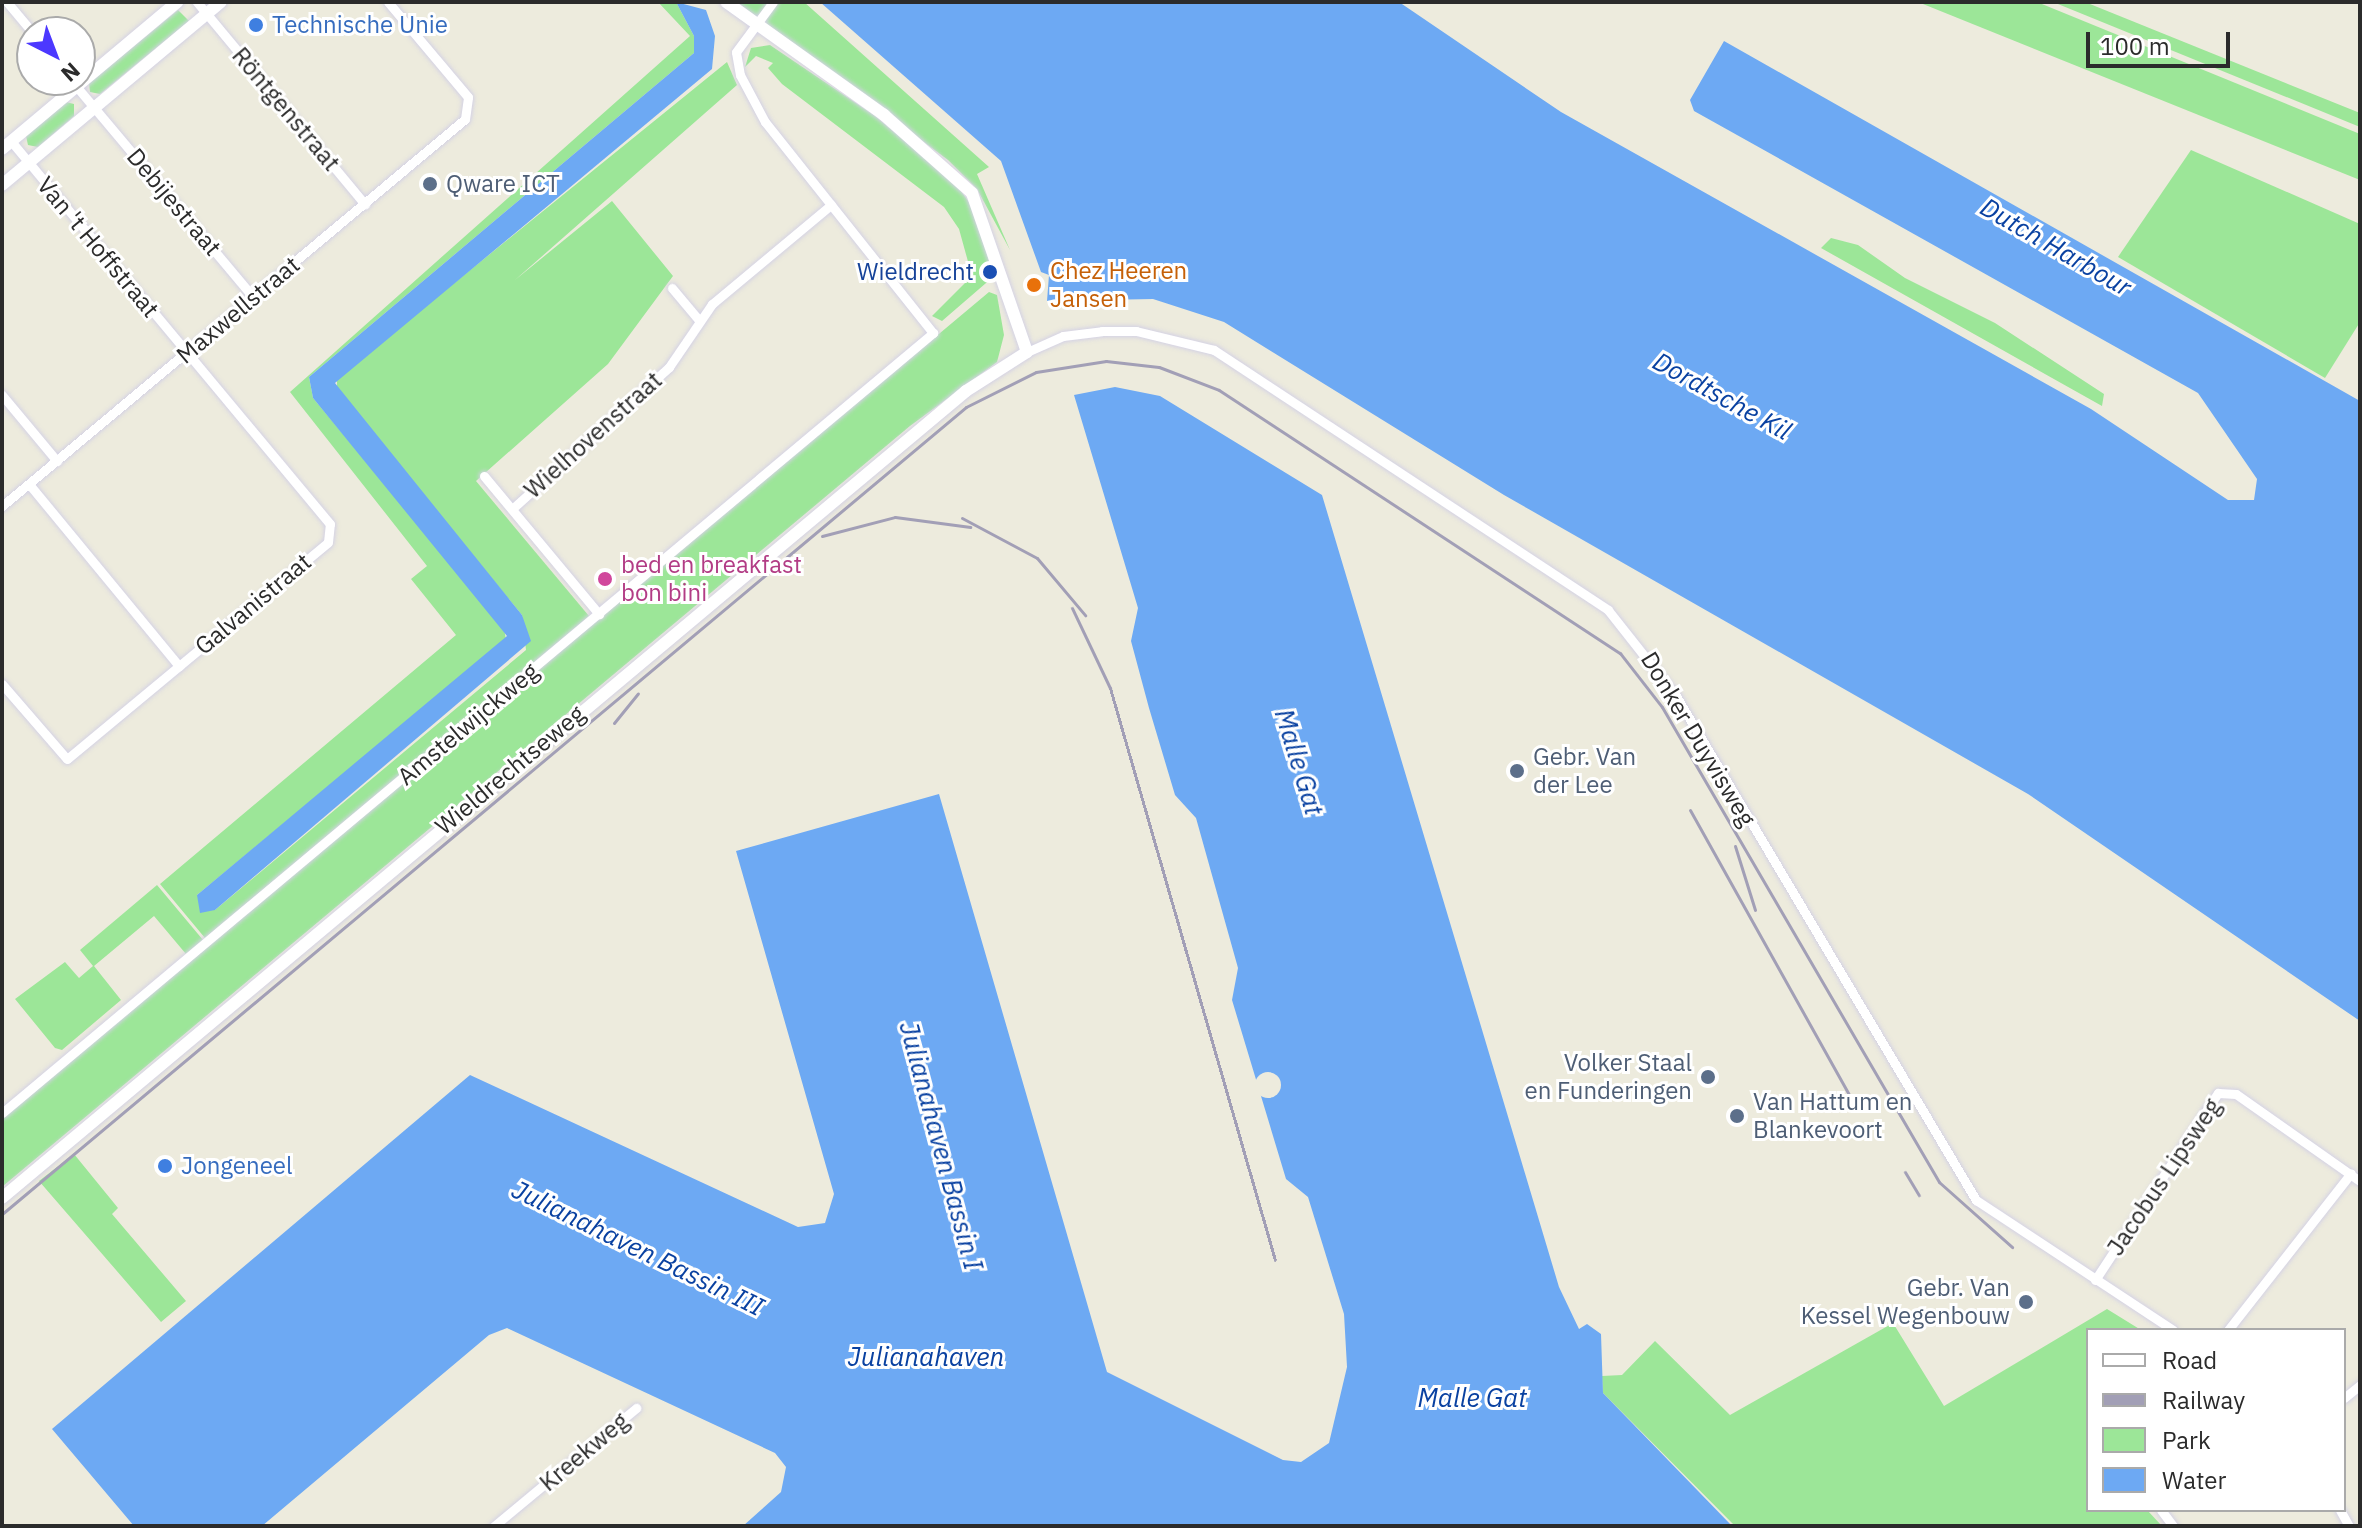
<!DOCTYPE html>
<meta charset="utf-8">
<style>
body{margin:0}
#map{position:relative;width:2362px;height:1528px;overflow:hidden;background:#edebdd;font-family:"IBM Plex Sans",sans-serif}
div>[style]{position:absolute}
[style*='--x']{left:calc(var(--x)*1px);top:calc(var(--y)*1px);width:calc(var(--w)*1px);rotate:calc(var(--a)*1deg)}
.green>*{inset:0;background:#9ce698}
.water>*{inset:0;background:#6da9f3}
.pier>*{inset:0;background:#edebdd}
.round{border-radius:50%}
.roads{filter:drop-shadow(0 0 2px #d4d2e4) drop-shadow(0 0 2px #d4d2e4)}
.minor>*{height:9px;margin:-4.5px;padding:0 4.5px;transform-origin:4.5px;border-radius:4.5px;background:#fff}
.tertiary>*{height:12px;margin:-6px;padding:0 6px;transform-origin:6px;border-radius:6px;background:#fff}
.rail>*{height:3px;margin:-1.5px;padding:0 1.5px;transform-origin:1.5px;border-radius:1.5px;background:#a29fb6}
.dots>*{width:22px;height:22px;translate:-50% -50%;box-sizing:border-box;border:4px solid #fff;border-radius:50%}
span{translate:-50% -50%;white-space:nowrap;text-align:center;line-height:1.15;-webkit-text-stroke:6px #fff;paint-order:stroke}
.shop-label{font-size:24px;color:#366cbe}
.left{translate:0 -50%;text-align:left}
.street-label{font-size:24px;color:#2b2b2b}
.service-label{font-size:24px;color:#4e5e75}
.right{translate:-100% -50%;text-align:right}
.food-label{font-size:24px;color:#c56008}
.transit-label{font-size:24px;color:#164399}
.hotel-label{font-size:24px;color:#b23c85}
.water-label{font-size:26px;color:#0941a1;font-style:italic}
.frame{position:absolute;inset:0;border:4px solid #2b2b2b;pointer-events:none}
.legend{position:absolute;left:2086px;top:1328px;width:260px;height:184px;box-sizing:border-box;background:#fff;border:2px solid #aaa;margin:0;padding:10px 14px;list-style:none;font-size:24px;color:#2b2b2b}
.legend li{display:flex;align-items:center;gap:16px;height:40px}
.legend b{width:40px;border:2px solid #aaa}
.north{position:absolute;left:16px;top:16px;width:80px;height:80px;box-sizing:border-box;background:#fff;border:2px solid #aaa;border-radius:50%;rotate:138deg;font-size:22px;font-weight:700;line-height:32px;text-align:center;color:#2b2b2b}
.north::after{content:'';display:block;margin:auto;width:28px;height:36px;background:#4c38ff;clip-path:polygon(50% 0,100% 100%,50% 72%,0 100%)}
.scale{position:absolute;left:2086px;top:32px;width:144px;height:36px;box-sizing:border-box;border:4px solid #2b2b2b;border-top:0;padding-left:10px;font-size:24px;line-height:28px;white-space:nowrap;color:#2b2b2b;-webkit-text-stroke:6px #fff;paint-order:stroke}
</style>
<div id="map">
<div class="green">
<div style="clip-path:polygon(658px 2px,676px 2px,694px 36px,694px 53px,309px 377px,313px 398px,504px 628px,506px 640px,197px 895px,215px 910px,526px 650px,522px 615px,337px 390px,337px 378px,727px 62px,737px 85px,515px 280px,612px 201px,673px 276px,608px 364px,476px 481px,589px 616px,205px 938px,160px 884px,456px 635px,411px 579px,427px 566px,290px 392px,690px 36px)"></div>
<div style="clip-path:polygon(737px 2px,804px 2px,989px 167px,977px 174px,1010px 250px,977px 189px,948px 160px)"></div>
<div style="clip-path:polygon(1918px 2px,2037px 2px,2360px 134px,2360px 180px)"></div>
<div style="clip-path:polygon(2053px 2px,2085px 2px,2360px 113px,2360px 127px)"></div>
<div style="clip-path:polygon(178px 10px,189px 21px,100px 94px,90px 92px,89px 83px)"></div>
<div style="clip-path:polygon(770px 45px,875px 116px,955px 183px,977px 213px,993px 277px,942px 321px,932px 316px,972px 276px,959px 229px,944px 207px,782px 84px,768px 68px,773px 63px,756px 56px,745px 67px,751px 48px)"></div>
<div style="clip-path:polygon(66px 102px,74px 104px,74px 116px,38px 147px,28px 145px,26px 136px)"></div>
<div style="clip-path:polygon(2191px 150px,2360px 224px,2360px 322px,2325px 378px,2118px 257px)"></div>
<div style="clip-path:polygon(1831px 238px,1858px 245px,1905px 278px,1995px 323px,2104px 394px,2102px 406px,1821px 248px)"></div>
<div style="clip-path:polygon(989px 292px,997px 295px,1004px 335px,997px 362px,910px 426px,2px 1187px,2px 1119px)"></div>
<div style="clip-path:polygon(157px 885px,203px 940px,186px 954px,154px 916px,94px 966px,121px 1000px,62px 1050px,55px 1048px,15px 999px,65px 962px,79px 978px,93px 966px,80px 950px)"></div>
<div style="clip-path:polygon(74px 1154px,118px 1208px,112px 1214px,186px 1301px,161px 1322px,39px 1181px)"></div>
<div style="clip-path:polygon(2107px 1309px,2141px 1330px,2088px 1330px,2088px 1510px,2147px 1510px,2162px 1526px,1735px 1526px,1603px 1393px,1602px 1376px,1622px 1375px,1655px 1341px,1730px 1415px,1893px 1323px,1944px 1406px)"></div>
</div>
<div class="water">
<div style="clip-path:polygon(676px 2px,706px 10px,715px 36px,712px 69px,335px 383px,522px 615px,531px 641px,215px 910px,200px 913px,197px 895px,507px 636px,313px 398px,309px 377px,694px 53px,694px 36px)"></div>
<div style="clip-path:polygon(820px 2px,1399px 2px,1561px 112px,2091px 409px,2228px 500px,2254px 500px,2257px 479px,2198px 393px,1694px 111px,1690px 100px,1724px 41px,2360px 401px,2360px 1021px,2028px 794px,1504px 495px,1224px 322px,1153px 299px,1047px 301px,1049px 275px,1041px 272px,1001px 161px)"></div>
<div style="clip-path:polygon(1115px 387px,1160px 396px,1322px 495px,1559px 1287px,1579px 1329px,1587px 1324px,1601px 1334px,1603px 1393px,1732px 1526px,743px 1526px,781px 1492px,786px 1467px,775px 1453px,507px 1328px,489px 1335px,262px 1526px,134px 1526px,52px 1429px,470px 1075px,798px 1227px,825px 1223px,834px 1194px,736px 851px,939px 794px,1107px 1372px,1283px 1460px,1301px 1462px,1329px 1443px,1347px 1367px,1344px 1314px,1308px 1197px,1286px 1179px,1232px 1000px,1238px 968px,1196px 818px,1175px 795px,1149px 708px,1131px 641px,1138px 608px,1074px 395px)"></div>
</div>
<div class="pier">
<div class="round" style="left:1255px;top:1072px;width:26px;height:26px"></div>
</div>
<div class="roads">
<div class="minor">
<div style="--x:7;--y:2;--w:39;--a:50"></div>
<div style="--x:197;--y:2;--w:263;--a:50.3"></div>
<div style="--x:71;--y:80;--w:283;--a:50"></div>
<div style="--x:672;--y:288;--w:40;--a:50"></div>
<div style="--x:1027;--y:352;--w:39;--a:-24"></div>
<div style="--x:1063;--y:336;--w:39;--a:-7"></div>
<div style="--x:1102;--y:331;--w:34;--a:0"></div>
<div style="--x:1136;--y:331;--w:80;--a:13.7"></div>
<div style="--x:1214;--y:350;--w:472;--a:33.4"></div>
<div style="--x:1608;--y:610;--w:110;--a:51.7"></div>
<div style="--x:1676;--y:696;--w:587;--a:59.24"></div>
<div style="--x:1976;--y:1200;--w:236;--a:33.4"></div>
<div style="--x:2;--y:395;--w:86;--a:50.2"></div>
<div style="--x:484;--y:476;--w:180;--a:50.2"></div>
<div style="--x:29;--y:484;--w:236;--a:50.5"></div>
<div style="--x:2;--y:506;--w:603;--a:-39.89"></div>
<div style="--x:465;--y:119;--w:22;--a:-82"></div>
<div style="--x:468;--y:97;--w:124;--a:-130.1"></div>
<div style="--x:512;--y:509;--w:212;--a:-42.1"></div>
<div style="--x:669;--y:367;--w:76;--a:-55.7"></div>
<div style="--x:712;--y:304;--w:155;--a:-39.8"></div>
<div style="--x:2;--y:684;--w:99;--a:49.1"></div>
<div style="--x:67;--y:759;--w:339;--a:-39.7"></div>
<div style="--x:328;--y:542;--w:18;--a:-84"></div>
<div style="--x:330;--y:524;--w:498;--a:-129.8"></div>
<div style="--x:2;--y:1113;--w:1215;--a:-39.96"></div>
<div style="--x:933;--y:333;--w:270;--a:-128.5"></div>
<div style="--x:765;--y:122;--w:53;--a:-118"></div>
<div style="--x:740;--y:75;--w:23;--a:-100"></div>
<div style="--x:736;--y:52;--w:62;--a:-53.5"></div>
<div style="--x:2095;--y:1280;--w:224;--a:-56.7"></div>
<div style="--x:2218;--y:1093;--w:18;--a:3"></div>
<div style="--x:2236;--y:1094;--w:151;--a:35.1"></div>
<div style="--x:2228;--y:1330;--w:199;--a:-51.9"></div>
<div style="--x:2344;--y:1398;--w:21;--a:-39"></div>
<div style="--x:2161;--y:1510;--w:20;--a:53"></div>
<div style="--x:2340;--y:1510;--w:18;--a:61"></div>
<div style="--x:494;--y:1526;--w:185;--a:-39.7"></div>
</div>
<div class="tertiary">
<div style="--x:2;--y:149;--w:229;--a:-40"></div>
<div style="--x:2;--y:185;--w:285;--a:-39.9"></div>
<div style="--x:2;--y:1198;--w:1257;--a:-39.93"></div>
<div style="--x:966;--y:391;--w:72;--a:-32.6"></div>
<div style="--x:1027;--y:352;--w:168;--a:-109.1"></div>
<div style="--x:972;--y:193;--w:118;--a:-138.4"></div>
<div style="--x:884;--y:115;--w:194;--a:-144.4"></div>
</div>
</div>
<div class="rail">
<div style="--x:962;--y:518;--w:85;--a:28.1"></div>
<div style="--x:1037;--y:558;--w:75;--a:49.9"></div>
<div style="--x:822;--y:536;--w:75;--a:-14.6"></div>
<div style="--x:895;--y:517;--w:76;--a:7.6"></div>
<div style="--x:1072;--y:608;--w:89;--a:64.6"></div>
<div style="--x:1110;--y:688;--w:595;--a:73.91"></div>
<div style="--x:614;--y:723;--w:38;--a:-51"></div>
<div style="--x:1690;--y:810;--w:325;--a:60.8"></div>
<div style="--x:1735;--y:846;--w:67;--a:72.6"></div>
<div style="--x:1905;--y:1172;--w:27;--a:59"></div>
<div style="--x:2;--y:1214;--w:1257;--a:-39.93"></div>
<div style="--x:966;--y:407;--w:78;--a:-26.6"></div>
<div style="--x:1036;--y:372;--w:71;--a:-8.9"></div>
<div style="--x:1106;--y:361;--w:53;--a:6.5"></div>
<div style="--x:1159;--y:367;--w:64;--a:21"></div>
<div style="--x:1219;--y:390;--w:480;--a:33.3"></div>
<div style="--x:1620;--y:653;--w:68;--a:52.1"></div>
<div style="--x:1662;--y:707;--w:550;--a:59.75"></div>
<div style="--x:1939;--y:1182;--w:98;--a:41.7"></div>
</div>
<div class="dots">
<div style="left:256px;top:25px;background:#3f7fe0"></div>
<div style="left:430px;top:184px;background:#5c6f8a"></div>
<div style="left:990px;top:272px;background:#1a4fb4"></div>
<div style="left:1034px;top:285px;background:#e8710a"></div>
<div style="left:605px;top:579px;background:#d1479c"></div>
<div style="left:1517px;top:771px;background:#5c6f8a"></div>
<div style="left:1708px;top:1077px;background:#5c6f8a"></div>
<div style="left:1737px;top:1116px;background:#5c6f8a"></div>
<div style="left:165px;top:1166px;background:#3f7fe0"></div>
<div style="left:2026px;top:1302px;background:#5c6f8a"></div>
</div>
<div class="shop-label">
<span class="left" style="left:272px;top:25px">Technische Unie</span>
<span class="left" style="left:181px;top:1166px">Jongeneel</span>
</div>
<div class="street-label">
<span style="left:286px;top:109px;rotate:50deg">Röntgenstraat</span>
<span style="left:174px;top:202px;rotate:50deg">Debijestraat</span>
<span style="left:98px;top:247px;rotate:50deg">Van 't Hoffstraat</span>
<span style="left:238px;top:310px;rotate:-40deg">Maxwellstraat</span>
<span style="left:593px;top:435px;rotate:-42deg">Wielhovenstraat</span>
<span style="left:253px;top:604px;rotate:-40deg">Galvanistraat</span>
<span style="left:468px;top:724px;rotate:-40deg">Amstelwijckweg</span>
<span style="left:1698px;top:739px;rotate:59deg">Donker Duyvisweg</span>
<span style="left:510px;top:770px;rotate:-40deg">Wieldrechtseweg</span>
<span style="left:2164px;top:1177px;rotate:-56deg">Jacobus Lipsweg</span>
<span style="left:584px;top:1452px;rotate:-40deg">Kreekweg</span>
</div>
<div class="service-label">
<span class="left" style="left:446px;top:184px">Qware ICT</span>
<span class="left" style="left:1533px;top:771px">Gebr. Van<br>der Lee</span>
<span class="right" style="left:1692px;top:1077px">Volker Staal<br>en Funderingen</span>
<span class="left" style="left:1753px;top:1116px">Van Hattum en<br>Blankevoort</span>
<span class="right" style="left:2010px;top:1302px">Gebr. Van<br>Kessel Wegenbouw</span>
</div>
<div class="food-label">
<span class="left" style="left:1050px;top:285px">Chez Heeren<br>Jansen</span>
</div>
<div class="transit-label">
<span class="right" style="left:974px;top:272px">Wieldrecht</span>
</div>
<div class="hotel-label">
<span class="left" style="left:621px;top:579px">bed en breakfast<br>bon bini</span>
</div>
<div class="water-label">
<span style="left:2056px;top:247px;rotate:30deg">Dutch Harbour</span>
<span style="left:1722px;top:396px;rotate:29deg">Dordtsche Kil</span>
<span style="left:1299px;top:762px;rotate:73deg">Malle Gat</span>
<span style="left:941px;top:1146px;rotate:75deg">Julianahaven Bassin I</span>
<span style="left:638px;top:1248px;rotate:26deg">Julianahaven Bassin III</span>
<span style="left:926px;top:1357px">Julianahaven</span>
<span style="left:1472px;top:1398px">Malle Gat</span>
</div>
<div class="frame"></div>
<ul class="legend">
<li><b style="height:10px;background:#fff"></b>Road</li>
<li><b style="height:10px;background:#a29fb6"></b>Railway</li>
<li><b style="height:22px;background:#9ce698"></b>Park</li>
<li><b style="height:22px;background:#6da9f3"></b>Water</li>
</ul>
<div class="north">N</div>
<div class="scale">100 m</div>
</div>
